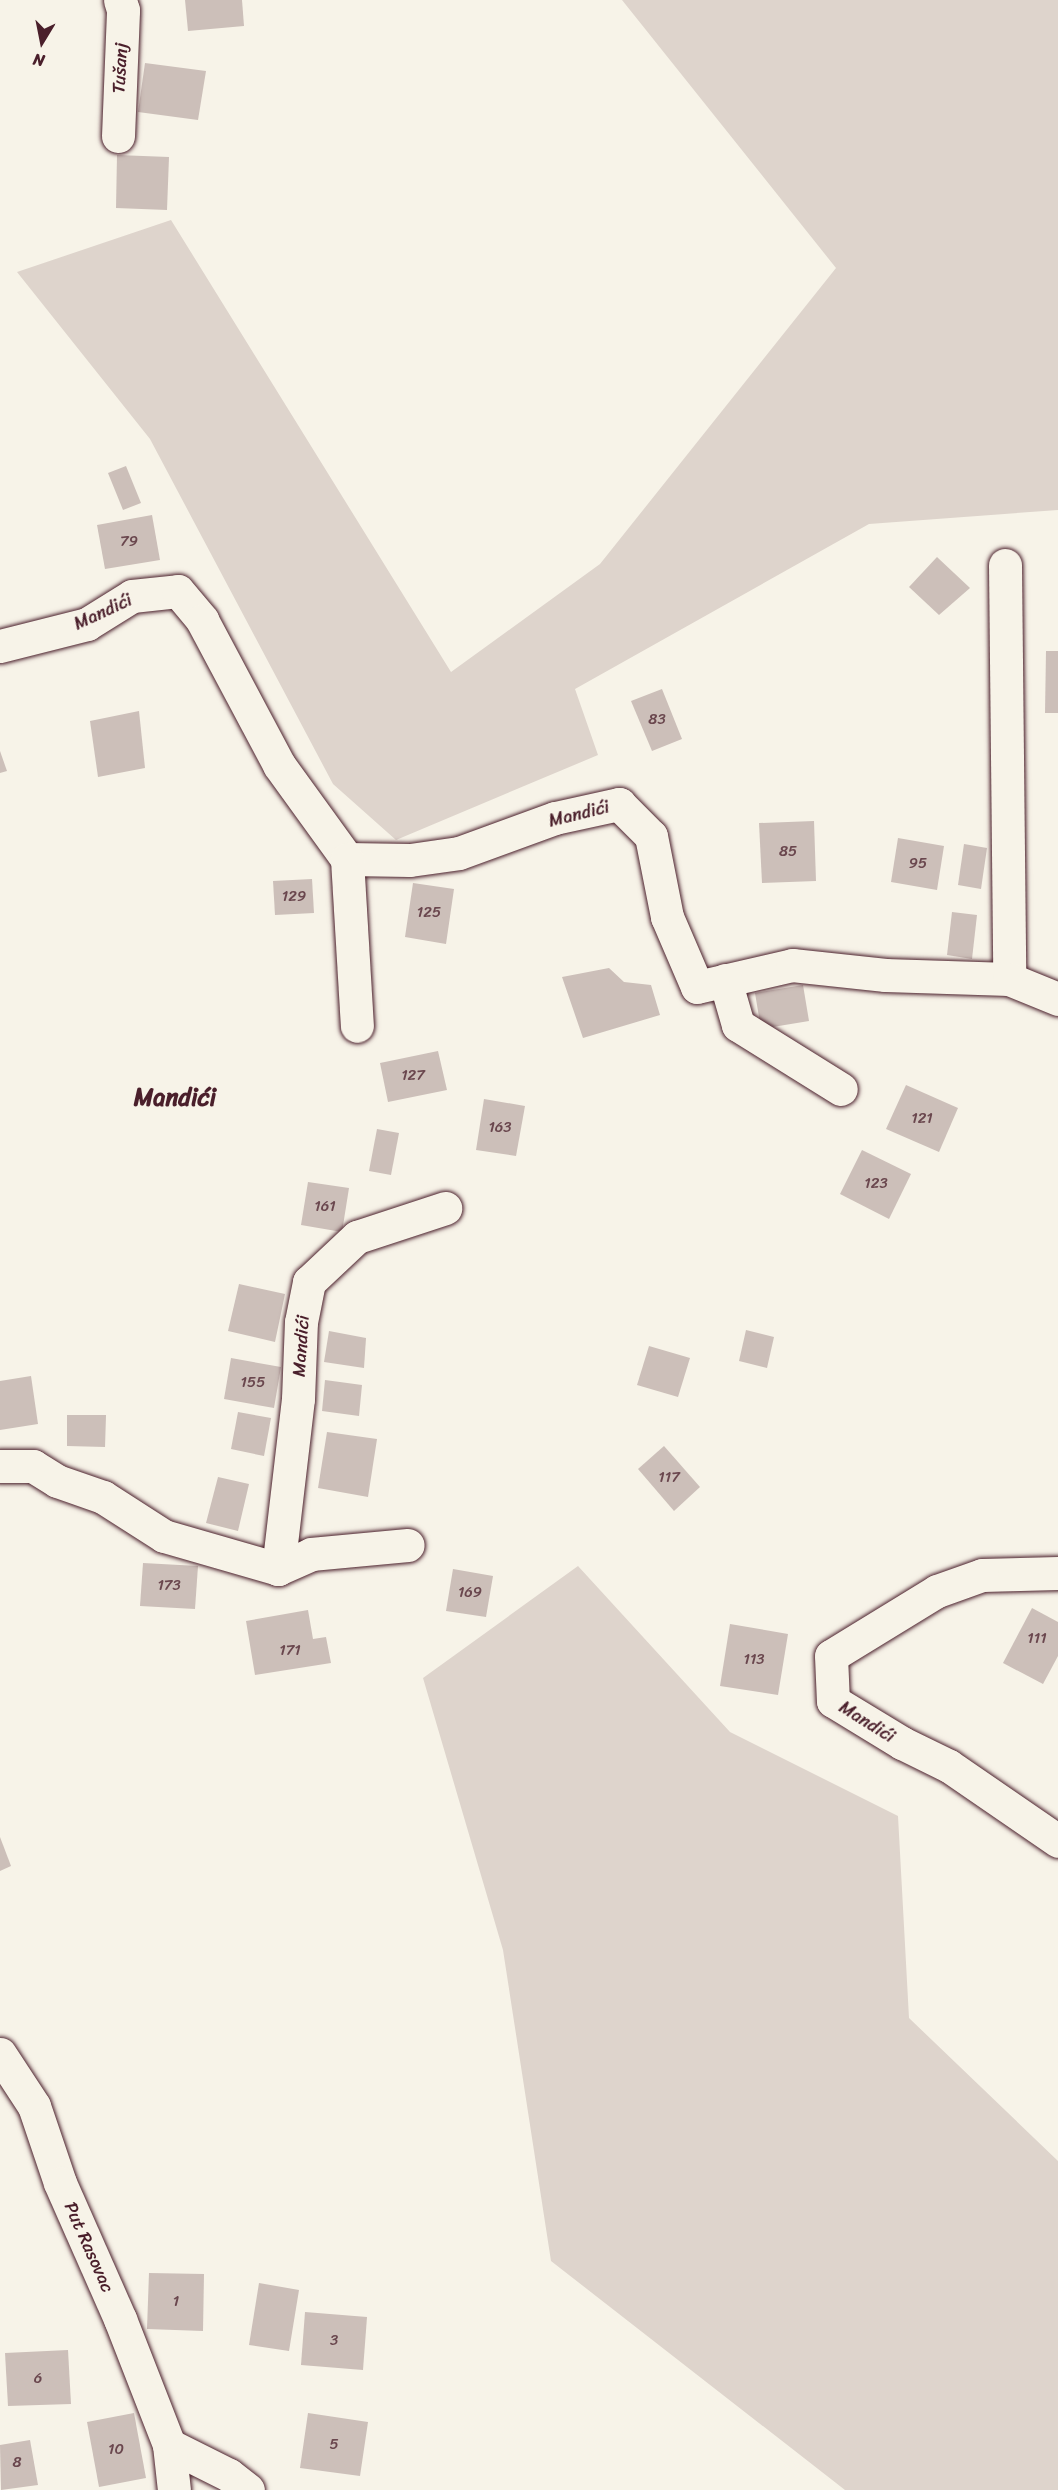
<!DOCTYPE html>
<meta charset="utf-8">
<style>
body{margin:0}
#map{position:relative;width:1058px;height:2490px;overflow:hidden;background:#f7f3e8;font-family:Sriracha,sans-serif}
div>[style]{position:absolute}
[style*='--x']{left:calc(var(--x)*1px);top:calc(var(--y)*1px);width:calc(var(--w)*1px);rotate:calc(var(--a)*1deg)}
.green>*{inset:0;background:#ded4cc}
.building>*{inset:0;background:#ccbfb9}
.roads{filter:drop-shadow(0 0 2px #4a1f2b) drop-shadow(0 0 2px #4a1f2b)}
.minor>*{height:33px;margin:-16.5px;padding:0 16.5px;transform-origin:16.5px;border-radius:16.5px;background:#f7f3e8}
span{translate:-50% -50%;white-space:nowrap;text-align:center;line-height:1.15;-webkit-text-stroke:5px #f7f3e8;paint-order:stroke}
.number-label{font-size:15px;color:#6a474e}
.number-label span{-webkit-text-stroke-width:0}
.street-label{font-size:18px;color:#4a1f2b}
.district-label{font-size:24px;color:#4a1f2b;font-weight:700}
.north{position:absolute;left:12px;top:12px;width:60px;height:60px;-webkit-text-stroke:4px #f7f3e8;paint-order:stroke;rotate:190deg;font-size:16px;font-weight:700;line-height:24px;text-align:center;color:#4a1f2b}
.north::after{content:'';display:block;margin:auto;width:21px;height:27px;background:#4a1f2b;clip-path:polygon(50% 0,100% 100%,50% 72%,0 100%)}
</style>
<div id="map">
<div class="green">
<div style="clip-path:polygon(622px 0,1058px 0,1058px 510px,869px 524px,575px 689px,598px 755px,396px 840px,333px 784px,150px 439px,17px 272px,171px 220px,451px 672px,600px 564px,836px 268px)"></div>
<div style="clip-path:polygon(578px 1566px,730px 1732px,898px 1816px,909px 2018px,1058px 2161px,1058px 2490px,845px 2490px,551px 2261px,503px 1950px,423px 1678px)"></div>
</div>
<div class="building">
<div style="clip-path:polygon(185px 0,242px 0,244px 26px,188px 31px)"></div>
<div style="clip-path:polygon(145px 63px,206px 71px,198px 120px,138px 112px)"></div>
<div style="clip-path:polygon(117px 155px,169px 157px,167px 210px,116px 208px)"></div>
<div style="clip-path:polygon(126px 466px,141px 503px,123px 510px,108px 473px)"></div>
<div style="clip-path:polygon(152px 515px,160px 560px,105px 569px,97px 525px)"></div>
<div style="clip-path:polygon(937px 557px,970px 588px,939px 615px,909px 587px)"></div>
<div style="clip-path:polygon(1046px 651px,1058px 651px,1058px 713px,1045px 713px)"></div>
<div style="clip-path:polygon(662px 689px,682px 739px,652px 751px,631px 701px)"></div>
<div style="clip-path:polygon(139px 711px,145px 768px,98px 777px,90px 721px)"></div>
<div style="clip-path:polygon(0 751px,7px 771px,0 773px)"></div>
<div style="clip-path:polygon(814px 821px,816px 881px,762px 883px,759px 823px)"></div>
<div style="clip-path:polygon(898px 838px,944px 846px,937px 890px,891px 882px)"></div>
<div style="clip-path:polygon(964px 844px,987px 848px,981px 889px,958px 885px)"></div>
<div style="clip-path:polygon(312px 879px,314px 913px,275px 915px,273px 881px)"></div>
<div style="clip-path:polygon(413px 883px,454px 889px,446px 944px,405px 937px)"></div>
<div style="clip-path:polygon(952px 912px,977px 915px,972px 959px,947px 955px)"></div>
<div style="clip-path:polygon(609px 968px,624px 982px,651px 985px,660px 1015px,583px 1038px,562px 977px)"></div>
<div style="clip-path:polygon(803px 985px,809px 1021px,761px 1029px,755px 993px)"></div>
<div style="clip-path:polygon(438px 1051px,447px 1090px,388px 1102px,380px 1063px)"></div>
<div style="clip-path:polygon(906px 1085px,958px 1108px,939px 1152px,886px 1129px)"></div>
<div style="clip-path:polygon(484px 1099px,525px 1106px,516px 1156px,476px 1150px)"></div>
<div style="clip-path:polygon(377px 1129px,399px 1133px,391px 1175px,369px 1171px)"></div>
<div style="clip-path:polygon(862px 1150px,911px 1174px,889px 1219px,840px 1194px)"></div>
<div style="clip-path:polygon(308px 1182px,349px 1188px,342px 1232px,301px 1225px)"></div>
<div style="clip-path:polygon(239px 1284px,285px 1294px,275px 1342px,228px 1331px)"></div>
<div style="clip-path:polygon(746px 1330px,774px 1337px,767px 1368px,739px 1361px)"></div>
<div style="clip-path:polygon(329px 1331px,366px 1338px,364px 1368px,324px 1362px)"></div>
<div style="clip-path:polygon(649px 1346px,690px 1358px,678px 1397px,637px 1385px)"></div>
<div style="clip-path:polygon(231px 1358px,281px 1367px,274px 1408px,224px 1399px)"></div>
<div style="clip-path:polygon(31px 1376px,38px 1424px,0 1430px,0 1381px)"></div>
<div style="clip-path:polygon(325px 1380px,362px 1385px,359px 1416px,322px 1411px)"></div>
<div style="clip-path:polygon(238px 1412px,271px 1418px,264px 1456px,231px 1449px)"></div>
<div style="clip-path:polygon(67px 1415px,106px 1415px,105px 1447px,67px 1446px)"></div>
<div style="clip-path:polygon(327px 1432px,377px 1439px,368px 1497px,318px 1488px)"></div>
<div style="clip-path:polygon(664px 1446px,700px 1487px,674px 1511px,638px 1469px)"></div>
<div style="clip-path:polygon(218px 1477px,249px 1484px,238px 1531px,206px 1523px)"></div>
<div style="clip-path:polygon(143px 1563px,198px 1566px,195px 1609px,140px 1606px)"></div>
<div style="clip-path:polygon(453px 1569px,493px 1576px,486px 1617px,446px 1611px)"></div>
<div style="clip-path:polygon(1032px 1608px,1058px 1622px,1058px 1656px,1043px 1684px,1003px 1663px)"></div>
<div style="clip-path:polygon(308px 1610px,313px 1639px,326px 1637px,331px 1663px,255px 1675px,246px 1621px)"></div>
<div style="clip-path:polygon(730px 1624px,788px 1634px,778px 1695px,720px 1686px)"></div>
<div style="clip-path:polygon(0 1837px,11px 1866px,0 1871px)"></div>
<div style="clip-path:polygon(149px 2273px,204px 2274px,203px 2331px,147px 2329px)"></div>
<div style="clip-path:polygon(259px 2283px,299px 2290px,289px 2351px,249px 2345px)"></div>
<div style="clip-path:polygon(305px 2312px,367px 2317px,363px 2370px,301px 2365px)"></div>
<div style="clip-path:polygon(68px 2350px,71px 2404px,8px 2406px,5px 2353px)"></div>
<div style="clip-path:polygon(134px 2413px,146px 2478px,99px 2487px,87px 2422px)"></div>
<div style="clip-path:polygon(308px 2413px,368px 2422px,360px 2476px,300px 2468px)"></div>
<div style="clip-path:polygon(30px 2440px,38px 2485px,1px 2490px,0 2445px)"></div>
</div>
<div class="roads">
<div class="minor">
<div style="--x:118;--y:136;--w:126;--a:-87.7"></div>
<div style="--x:123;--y:10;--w:10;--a:-107"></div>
<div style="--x:1005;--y:565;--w:414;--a:89.4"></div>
<div style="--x:0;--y:646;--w:90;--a:-14.2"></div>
<div style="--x:87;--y:624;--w:53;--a:-31.9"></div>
<div style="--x:132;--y:596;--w:46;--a:-6.2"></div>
<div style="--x:178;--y:591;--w:38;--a:50"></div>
<div style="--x:202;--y:620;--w:164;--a:62"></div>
<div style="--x:279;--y:765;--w:116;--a:54.1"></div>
<div style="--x:347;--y:859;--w:63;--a:0.9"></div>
<div style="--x:410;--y:860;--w:49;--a:-8.1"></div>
<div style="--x:459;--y:853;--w:102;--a:-20"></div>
<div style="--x:555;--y:818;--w:66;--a:-12.3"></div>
<div style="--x:619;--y:804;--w:45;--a:45"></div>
<div style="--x:651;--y:836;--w:83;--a:78.8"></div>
<div style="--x:667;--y:917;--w:76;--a:66.8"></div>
<div style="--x:697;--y:987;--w:98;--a:-13"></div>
<div style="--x:792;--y:965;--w:94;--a:6.1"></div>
<div style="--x:885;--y:975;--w:124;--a:1.8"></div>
<div style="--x:1009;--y:979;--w:53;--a:22.2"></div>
<div style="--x:347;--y:859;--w:167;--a:86.6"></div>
<div style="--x:725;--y:980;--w:47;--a:73.9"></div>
<div style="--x:738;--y:1025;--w:121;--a:31.9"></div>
<div style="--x:0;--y:1466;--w:33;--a:0"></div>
<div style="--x:33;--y:1466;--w:28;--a:32"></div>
<div style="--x:57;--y:1481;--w:49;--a:19.2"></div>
<div style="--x:103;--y:1497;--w:72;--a:32.6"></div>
<div style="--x:164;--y:1536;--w:119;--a:16.1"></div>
<div style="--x:278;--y:1569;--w:36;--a:-24"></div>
<div style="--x:311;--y:1554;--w:97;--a:-5.3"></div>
<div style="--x:278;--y:1569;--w:171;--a:-83.3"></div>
<div style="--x:298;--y:1399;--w:77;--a:-87.8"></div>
<div style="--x:301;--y:1322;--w:41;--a:-78.7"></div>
<div style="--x:309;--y:1282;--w:66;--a:-43.2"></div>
<div style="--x:357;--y:1237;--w:93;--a:-18.2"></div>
<div style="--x:1058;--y:1573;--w:76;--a:178.5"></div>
<div style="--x:982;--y:1575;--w:48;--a:160.4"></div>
<div style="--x:937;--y:1591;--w:124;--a:148.5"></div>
<div style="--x:831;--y:1656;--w:45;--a:87.5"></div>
<div style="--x:833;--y:1701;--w:81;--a:31.3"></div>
<div style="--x:902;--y:1743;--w:52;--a:26.1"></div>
<div style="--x:949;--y:1766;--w:132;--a:34.5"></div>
<div style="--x:0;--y:2054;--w:62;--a:56.8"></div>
<div style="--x:34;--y:2106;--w:81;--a:71.3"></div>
<div style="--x:60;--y:2183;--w:149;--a:66.2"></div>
<div style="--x:120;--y:2319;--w:135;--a:68.7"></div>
<div style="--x:169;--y:2445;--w:67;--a:26.6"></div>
<div style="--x:229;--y:2475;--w:24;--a:38"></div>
<div style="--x:169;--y:2445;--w:45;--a:83.7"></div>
</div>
</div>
<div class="number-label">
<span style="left:129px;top:542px">79</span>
<span style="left:657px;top:720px">83</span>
<span style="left:788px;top:852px">85</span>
<span style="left:918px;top:864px">95</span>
<span style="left:294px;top:897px">129</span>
<span style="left:429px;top:913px">125</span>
<span style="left:413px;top:1076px">127</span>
<span style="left:922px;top:1119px">121</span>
<span style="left:500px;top:1128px">163</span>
<span style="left:876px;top:1184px">123</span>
<span style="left:325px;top:1207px">161</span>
<span style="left:253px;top:1383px">155</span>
<span style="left:669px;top:1478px">117</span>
<span style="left:169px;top:1586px">173</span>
<span style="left:470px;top:1593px">169</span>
<span style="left:1037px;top:1639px">111</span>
<span style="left:290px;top:1651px">171</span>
<span style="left:754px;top:1660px">113</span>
<span style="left:176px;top:2302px">1</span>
<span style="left:334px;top:2341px">3</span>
<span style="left:38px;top:2379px">6</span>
<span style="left:334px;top:2445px">5</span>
<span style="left:116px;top:2450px">10</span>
<span style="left:17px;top:2463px">8</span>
</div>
<div class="street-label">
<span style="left:120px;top:68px;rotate:-87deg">Tušanj</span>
<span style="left:103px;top:612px;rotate:-25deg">Mandići</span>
<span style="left:579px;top:814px;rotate:-14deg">Mandići</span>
<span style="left:301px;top:1346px;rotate:-86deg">Mandići</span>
<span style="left:867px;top:1722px;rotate:32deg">Mandići</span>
<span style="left:89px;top:2247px;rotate:66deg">Put Rasovac</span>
</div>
<div class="district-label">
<span style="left:175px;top:1098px">Mandići</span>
</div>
<div class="north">N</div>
</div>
